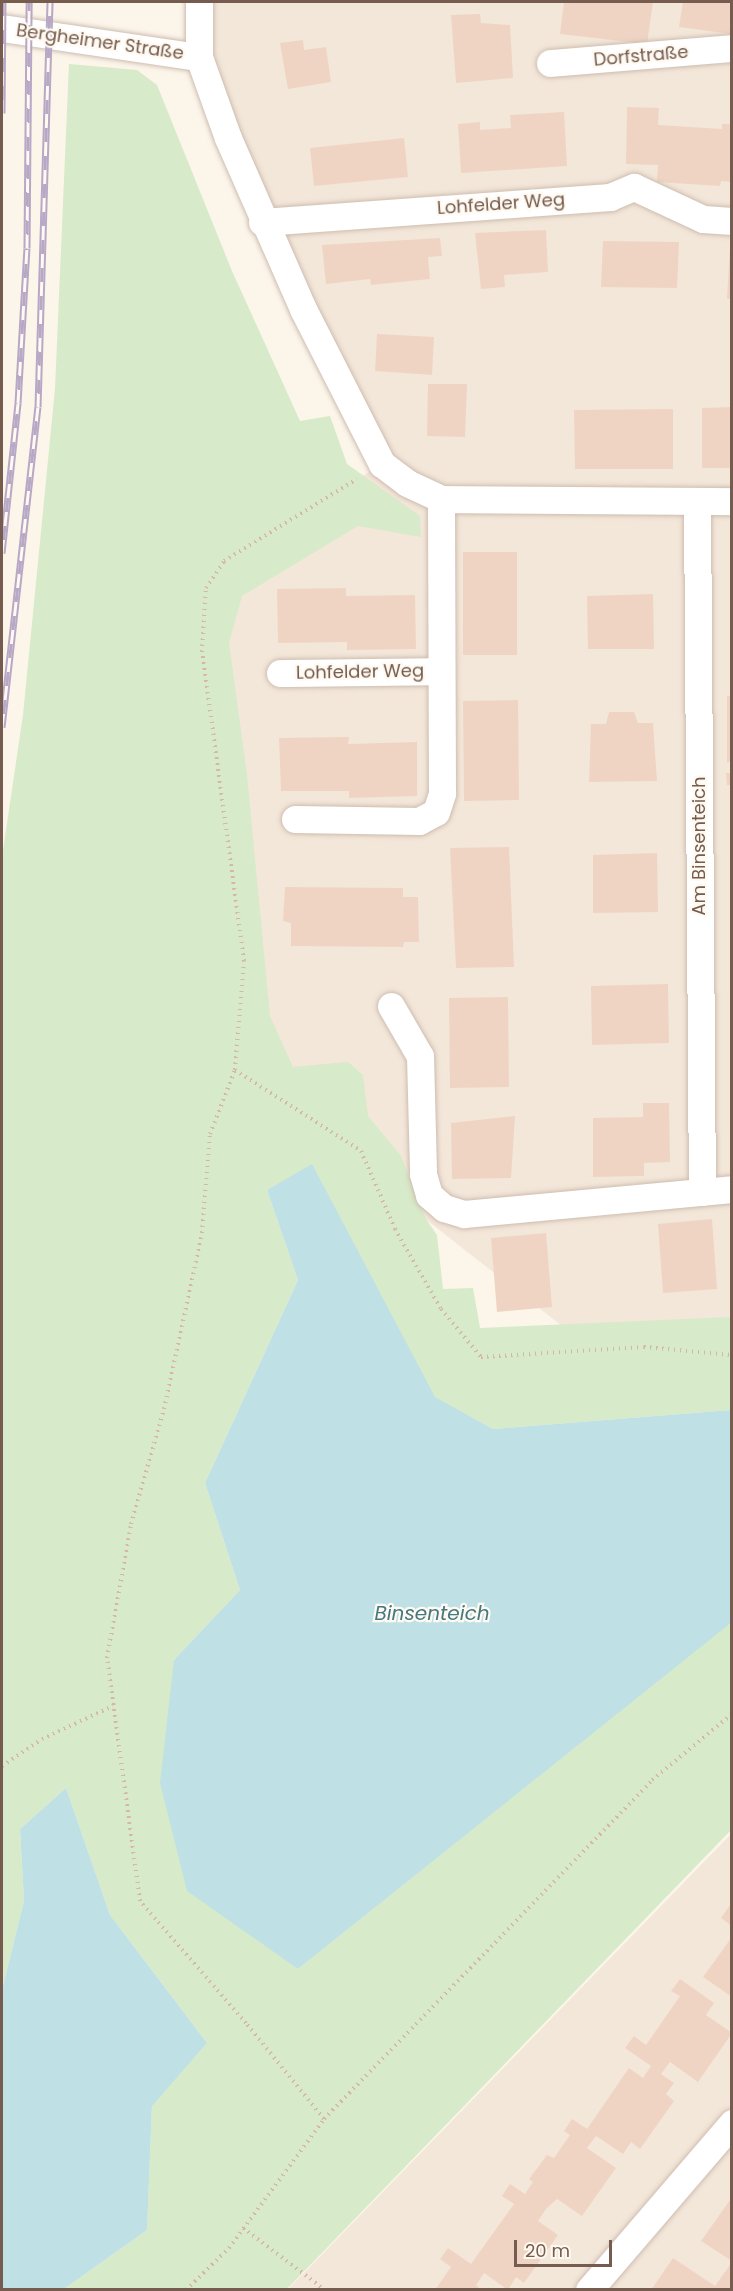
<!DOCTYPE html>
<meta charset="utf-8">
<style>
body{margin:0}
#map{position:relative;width:733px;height:2291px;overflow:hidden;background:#fcf5ea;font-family:Poppins,sans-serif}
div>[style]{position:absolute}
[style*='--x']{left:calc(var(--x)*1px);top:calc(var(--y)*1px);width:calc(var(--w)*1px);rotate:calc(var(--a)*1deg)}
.residential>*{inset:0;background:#f3e7d9}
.green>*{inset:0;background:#d7eac9}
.water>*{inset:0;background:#bfe0e5}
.building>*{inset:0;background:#f0d4c3}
.path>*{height:4px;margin-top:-2px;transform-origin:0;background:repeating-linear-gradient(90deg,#d6b7a5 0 1.5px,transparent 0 6px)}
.roads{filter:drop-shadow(0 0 2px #cebdb0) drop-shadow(0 0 2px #cebdb0)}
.minor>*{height:27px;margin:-13.5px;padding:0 13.5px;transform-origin:13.5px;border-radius:13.5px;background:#fff}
.rail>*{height:7px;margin-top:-3.5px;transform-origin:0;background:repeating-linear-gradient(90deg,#fef9f1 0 14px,#b8a8c6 0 28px);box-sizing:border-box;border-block:2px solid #b8a8c6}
span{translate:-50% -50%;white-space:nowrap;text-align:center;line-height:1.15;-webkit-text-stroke:4.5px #fef9f1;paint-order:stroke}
.street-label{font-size:18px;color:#765c4e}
.water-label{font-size:20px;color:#457881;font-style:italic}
.frame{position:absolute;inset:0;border:3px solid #765c4e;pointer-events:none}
.scale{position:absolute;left:514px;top:2240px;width:98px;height:27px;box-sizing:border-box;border:3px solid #765c4e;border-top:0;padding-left:8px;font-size:18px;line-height:21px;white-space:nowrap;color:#765c4e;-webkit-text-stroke:4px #fef9f1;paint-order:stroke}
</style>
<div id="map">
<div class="residential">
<div style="clip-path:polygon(200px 2px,731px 2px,731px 1347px,594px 1351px,235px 1070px,224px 561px,382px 464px,199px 57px)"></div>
<div style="clip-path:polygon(731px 1834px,731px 2289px,287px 2290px,303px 2274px)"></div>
</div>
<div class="green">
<div style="clip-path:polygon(69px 64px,137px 70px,157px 85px,232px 271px,300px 421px,330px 416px,347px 464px,420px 516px,421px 537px,358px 526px,242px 596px,229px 643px,247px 775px,270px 1016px,293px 1067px,348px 1062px,363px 1075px,368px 1116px,401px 1156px,426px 1219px,437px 1235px,443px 1289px,473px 1288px,480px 1328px,731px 1317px,731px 1410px,493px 1429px,434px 1397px,312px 1165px,267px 1190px,298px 1280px,205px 1483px,240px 1590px,174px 1660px,298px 1969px,731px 1622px,732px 1829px,287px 2289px,64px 2289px,147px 2230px,152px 2105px,207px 2043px,110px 1915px,66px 1788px,20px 1829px,24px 1901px,2px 1990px,2px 857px,23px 715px,55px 389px)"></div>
</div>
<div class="water">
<div style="clip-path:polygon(312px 1164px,435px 1397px,493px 1429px,731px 1410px,732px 1622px,298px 1969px,187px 1891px,160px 1783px,174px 1660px,240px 1590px,205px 1483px,298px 1280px,267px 1190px)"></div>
<div style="clip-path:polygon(66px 1788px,110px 1915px,207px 2043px,152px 2106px,147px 2230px,64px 2289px,3px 2289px,2px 1990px,24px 1901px,20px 1829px)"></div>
</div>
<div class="building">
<div style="clip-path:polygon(564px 2px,653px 2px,647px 44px,560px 34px)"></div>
<div style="clip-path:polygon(683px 2px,732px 2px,732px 34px,679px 27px)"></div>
<div style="clip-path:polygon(480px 14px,481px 23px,510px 25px,513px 78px,456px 83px,451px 15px)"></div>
<div style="clip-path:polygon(303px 40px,304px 50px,326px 47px,331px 82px,288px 89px,280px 43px)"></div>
<div style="clip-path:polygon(627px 107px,659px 108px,658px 125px,722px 129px,722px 124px,732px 124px,732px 182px,721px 181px,720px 186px,657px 182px,658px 165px,626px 164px)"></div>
<div style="clip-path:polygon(564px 112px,567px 166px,461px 173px,458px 124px,480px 122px,480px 130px,511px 128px,510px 115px)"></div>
<div style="clip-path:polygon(404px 138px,408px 177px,314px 186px,310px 148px)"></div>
<div style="clip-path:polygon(546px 230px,548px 272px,504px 275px,505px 287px,481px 289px,475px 233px)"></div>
<div style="clip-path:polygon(440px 238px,442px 256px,428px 257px,430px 279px,371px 285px,370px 279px,326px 284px,322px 245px)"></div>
<div style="clip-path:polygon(603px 241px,679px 242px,677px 288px,601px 287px)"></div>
<div style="clip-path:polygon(730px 247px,732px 248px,732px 299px,727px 299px)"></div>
<div style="clip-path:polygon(377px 334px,434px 337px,432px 375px,375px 371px)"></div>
<div style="clip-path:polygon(428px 384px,467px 384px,465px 437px,427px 436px)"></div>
<div style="clip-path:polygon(732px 407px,732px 468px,702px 468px,702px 408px)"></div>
<div style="clip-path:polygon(673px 409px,673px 469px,575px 469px,574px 410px)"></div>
<div style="clip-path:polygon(463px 552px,517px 552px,517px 655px,463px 655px)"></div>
<div style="clip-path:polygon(346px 588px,346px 596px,415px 595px,416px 649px,347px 650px,347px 642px,278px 643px,277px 589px)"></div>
<div style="clip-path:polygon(653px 594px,654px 649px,588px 649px,587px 596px)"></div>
<div style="clip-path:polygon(727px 696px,732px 696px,732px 762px,727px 762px)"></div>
<div style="clip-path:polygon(518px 700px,519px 800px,464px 801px,463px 701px)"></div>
<div style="clip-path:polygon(609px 712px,634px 712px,638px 723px,653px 723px,657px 781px,589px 782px,591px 724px,606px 724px)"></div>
<div style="clip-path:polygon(349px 737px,348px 744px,417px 742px,417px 796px,349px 798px,349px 791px,281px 791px,279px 738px)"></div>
<div style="clip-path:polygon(726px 773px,732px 773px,732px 785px,727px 785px)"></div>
<div style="clip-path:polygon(509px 847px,514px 967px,456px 968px,450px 848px)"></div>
<div style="clip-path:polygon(657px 853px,658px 912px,593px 913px,593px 855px)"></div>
<div style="clip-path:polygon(285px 887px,403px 888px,403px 897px,418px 897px,419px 942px,404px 942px,403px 947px,291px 946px,291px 923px,283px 921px)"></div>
<div style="clip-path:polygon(668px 984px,669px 1043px,592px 1045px,591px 986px)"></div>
<div style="clip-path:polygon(508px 997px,509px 1087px,450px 1088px,449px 998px)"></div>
<div style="clip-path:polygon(643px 1103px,669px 1103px,670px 1162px,644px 1163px,644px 1176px,593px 1177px,593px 1118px,643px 1117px)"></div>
<div style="clip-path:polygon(515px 1116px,511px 1178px,452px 1179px,451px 1123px)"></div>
<div style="clip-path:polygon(712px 1219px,717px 1289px,663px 1293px,658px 1224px)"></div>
<div style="clip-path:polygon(546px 1233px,552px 1307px,497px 1312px,491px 1238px)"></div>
<div style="clip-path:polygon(730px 1905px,732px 1907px,732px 1926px,721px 1918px)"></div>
<div style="clip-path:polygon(732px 1937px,732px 1997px,703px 1977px)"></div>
<div style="clip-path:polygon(680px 1979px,714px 2003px,706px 2015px,732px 2033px,698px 2082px,670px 2062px,661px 2074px,674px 2083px,666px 2094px,674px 2101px,640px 2149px,631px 2142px,623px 2154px,596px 2136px,587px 2148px,616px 2168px,582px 2216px,557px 2199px,546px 2209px,538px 2221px,558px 2235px,524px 2283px,516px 2277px,508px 2290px,484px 2273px,476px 2285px,482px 2290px,435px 2290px,451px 2267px,440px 2259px,448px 2248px,471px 2264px,514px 2204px,502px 2196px,510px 2184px,525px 2194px,533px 2182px,529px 2179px,547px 2155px,554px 2158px,570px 2135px,564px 2131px,572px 2119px,587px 2129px,629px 2068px,643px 2078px,651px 2066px,625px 2048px,634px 2036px,646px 2045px,680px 1996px,671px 1991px)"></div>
<div style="clip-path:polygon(730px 2200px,732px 2201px,732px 2261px,701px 2241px)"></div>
<div style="clip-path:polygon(673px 2258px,715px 2286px,732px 2262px,732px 2290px,651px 2290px)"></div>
</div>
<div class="path">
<div style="--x:235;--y:1070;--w:150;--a:32.7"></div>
<div style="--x:361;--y:1151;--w:85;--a:66.4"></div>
<div style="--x:395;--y:1229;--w:92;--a:60.1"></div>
<div style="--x:441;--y:1309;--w:62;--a:50.2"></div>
<div style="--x:481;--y:1357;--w:163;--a:-3.5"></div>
<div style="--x:644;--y:1347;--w:88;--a:5.2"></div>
<div style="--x:2;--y:1766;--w:48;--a:-34"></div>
<div style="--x:42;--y:1739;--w:78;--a:-24.9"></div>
<div style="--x:324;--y:2119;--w:124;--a:-129.1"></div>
<div style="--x:246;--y:2023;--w:162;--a:-131"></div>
<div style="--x:140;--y:1901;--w:245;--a:-97.7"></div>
<div style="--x:107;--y:1658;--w:136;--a:-79.8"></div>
<div style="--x:131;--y:1524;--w:120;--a:-74"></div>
<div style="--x:164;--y:1409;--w:180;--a:-77.8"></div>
<div style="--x:202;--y:1233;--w:99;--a:-85.4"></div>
<div style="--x:210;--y:1134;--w:69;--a:-68.7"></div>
<div style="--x:235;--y:1070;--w:109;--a:-85.3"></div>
<div style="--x:244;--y:961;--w:312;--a:-97.7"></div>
<div style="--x:202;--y:652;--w:64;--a:-86.4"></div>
<div style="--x:206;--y:588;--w:32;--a:-56"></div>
<div style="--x:224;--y:561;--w:156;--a:-31.7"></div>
<div style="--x:243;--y:2228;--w:103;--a:37.1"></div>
<div style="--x:186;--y:2290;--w:60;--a:-44.3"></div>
<div style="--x:229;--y:2248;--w:160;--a:-53.6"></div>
<div style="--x:324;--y:2119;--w:472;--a:-45.9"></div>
<div style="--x:652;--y:1780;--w:104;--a:-39.5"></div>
</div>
<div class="roads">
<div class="minor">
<div style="--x:199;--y:2;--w:55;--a:90"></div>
<div style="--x:199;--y:57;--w:86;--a:70.3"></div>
<div style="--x:228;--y:138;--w:187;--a:66.3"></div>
<div style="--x:303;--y:309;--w:174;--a:63"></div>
<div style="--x:382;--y:464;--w:31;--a:37"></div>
<div style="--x:407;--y:483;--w:38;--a:25"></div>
<div style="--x:441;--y:499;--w:291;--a:0.4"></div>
<div style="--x:2;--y:28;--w:199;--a:8.4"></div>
<div style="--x:550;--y:63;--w:183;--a:-4.7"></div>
<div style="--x:262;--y:222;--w:349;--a:-4.1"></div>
<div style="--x:610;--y:197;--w:26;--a:-23"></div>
<div style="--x:634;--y:187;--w:76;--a:24.9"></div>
<div style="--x:703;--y:219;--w:29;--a:4"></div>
<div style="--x:697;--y:501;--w:691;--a:89.59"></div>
<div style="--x:280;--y:673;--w:160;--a:-0.7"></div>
<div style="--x:295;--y:819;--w:124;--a:0.9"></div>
<div style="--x:419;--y:821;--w:19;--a:-28"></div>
<div style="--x:436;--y:812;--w:20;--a:-72"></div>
<div style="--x:442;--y:793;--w:294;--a:-90.2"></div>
<div style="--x:391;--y:1006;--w:58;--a:59.9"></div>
<div style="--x:420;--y:1056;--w:118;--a:88.5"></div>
<div style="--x:423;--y:1174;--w:22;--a:74"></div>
<div style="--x:429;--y:1195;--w:20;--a:41"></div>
<div style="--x:444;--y:1208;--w:21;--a:17"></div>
<div style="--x:464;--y:1214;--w:269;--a:-5.3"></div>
<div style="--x:589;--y:2290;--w:220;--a:-49.4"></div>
</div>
</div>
<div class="rail">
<div style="--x:2;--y:113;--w:111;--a:-89.5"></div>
<div style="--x:2;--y:553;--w:151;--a:-83.9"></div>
<div style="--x:18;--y:403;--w:155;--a:-86.7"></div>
<div style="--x:27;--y:248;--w:246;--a:-89.5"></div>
<div style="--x:2;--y:727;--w:322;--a:-83.6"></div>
<div style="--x:38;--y:407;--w:405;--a:-88.3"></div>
</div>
<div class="street-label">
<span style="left:100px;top:42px;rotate:8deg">Bergheimer Straße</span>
<span style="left:641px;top:56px;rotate:-5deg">Dorfstraße</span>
<span style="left:501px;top:204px;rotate:-4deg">Lohfelder Weg</span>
<span style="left:360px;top:672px;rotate:-1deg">Lohfelder Weg</span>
<span style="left:699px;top:846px;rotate:-90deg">Am Binsenteich</span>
</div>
<div class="water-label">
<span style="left:432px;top:1613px">Binsenteich</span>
</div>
<div class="frame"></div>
<div class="scale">20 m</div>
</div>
